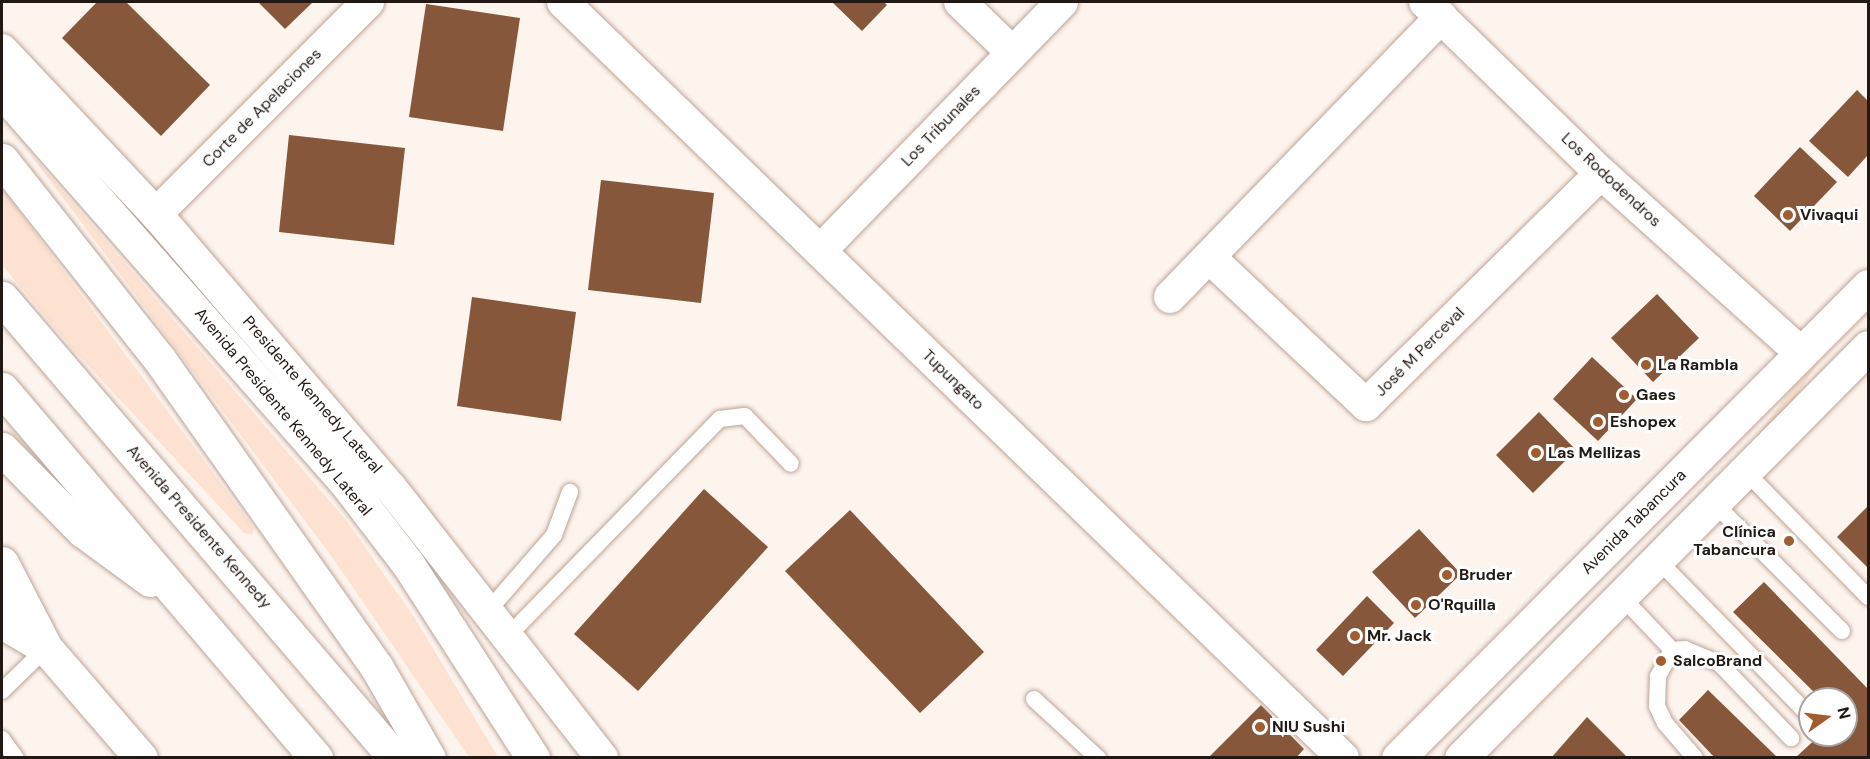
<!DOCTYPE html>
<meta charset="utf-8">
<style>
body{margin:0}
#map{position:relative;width:1870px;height:759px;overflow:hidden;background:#fef4ee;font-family:"DM Sans",sans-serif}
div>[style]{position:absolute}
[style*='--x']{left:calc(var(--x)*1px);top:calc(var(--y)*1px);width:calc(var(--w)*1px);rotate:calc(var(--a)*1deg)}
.green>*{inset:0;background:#fde1d1}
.building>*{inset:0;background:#86573a}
.roads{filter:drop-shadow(0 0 2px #bca497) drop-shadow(0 0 2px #bca497)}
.service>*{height:16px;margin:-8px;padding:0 8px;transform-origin:8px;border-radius:8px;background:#fff}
.minor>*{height:32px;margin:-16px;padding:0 16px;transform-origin:16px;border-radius:16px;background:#fff}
.tertiary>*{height:33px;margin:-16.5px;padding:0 16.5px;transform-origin:16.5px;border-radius:16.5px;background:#fff}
.primary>*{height:33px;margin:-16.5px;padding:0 16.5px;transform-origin:16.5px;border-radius:16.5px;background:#fff}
.motorway>*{height:33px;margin:-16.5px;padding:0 16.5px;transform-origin:16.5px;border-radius:16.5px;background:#fff}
.dots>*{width:16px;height:16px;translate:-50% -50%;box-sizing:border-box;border:3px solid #fff;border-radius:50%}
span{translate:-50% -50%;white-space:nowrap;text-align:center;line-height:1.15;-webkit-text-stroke:6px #fff;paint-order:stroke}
.street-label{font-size:16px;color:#221914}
.poi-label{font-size:16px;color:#221914;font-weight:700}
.left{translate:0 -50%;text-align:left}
.right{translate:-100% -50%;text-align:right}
.frame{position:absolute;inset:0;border:3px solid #221914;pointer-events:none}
.north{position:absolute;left:1798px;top:687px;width:60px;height:60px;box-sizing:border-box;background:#fff;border:2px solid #a7a3a1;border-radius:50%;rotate:76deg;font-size:16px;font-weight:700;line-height:24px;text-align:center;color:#221914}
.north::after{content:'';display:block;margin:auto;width:21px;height:27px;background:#a15c2f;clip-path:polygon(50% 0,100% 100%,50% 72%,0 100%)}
</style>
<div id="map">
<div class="green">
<div style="clip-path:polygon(24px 146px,346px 520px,414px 617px,498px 757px,469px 757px,332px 557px)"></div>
<div style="clip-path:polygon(2px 188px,254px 528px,252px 535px,244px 533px,71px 347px,2px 265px)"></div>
<div style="clip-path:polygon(1820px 360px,1785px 413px,1756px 437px,1790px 391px)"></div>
</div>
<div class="building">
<div style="clip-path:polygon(97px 2px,126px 2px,210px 85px,161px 136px,62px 38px)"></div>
<div style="clip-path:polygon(258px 2px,313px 2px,285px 29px)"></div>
<div style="clip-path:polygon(832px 2px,884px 2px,887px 5px,862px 31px)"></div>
<div style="clip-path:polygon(426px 4px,520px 18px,503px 131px,409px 117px)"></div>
<div style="clip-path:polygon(1857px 90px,1868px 101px,1868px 155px,1848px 177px,1809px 141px)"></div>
<div style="clip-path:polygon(289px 135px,405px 148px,394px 245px,279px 232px)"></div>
<div style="clip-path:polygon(1800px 147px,1837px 182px,1790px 231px,1754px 196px)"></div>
<div style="clip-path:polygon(601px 180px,714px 193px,701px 303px,588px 290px)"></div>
<div style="clip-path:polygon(1657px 294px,1699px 338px,1653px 382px,1611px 338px)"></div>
<div style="clip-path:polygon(472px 297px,576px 312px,561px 421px,457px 406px)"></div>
<div style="clip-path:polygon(1592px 357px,1637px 399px,1598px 441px,1553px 399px)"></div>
<div style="clip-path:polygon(1539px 412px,1576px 450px,1533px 493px,1496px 455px)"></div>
<div style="clip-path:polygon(704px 489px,768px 547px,638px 691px,574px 634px)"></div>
<div style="clip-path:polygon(1868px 506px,1868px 568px,1837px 537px)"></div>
<div style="clip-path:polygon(850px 510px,984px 652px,920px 713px,785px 571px)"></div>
<div style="clip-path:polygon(1419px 529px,1461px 574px,1415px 618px,1372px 572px)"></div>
<div style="clip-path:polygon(1764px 582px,1868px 689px,1868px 758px,1795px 758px,1820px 735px,1846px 735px,1846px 699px,1821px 699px,1733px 612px)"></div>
<div style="clip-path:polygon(1367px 596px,1394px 623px,1343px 676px,1316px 650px)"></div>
<div style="clip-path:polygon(1708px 690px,1778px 758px,1715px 758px,1679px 720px)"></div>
<div style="clip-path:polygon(1261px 705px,1304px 749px,1296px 758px,1208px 758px)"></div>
<div style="clip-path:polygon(1587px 717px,1628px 758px,1551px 758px)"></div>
</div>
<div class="roads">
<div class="service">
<div style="--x:1746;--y:472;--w:175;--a:45.7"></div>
<div style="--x:1714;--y:503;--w:181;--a:45"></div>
<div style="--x:1658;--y:560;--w:215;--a:45.8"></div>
<div style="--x:1621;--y:596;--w:74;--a:46.6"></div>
<div style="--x:1672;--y:650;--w:13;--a:-4"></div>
<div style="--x:1685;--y:649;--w:38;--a:23"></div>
<div style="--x:1720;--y:664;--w:103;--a:46.2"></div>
<div style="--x:488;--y:611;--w:101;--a:-49"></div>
<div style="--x:554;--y:535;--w:46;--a:-69.6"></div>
<div style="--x:507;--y:637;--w:305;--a:-45.7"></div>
<div style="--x:720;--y:419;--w:25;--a:-7"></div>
<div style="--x:745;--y:416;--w:66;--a:46.2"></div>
<div style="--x:1672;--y:650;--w:30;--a:118"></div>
<div style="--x:1658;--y:676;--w:30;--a:92"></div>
<div style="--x:1657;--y:706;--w:19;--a:65"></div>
<div style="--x:1665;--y:723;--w:46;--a:49.4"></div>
<div style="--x:2;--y:691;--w:62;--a:-44.3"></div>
<div style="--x:1034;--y:699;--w:87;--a:42.7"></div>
<div style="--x:2;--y:739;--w:24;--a:54"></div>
</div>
<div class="minor">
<div style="--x:563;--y:2;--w:1086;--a:44.1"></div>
<div style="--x:960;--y:2;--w:72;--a:43.9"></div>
<div style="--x:1425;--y:2;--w:245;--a:44.2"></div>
<div style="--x:1601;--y:173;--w:270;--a:42"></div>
<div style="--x:2;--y:50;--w:225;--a:46.8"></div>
<div style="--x:156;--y:214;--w:361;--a:49.4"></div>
<div style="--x:391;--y:488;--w:343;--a:52"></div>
<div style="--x:156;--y:214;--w:300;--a:-45"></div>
<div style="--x:820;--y:251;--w:347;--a:-45.8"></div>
<div style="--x:1209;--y:257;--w:216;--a:43.3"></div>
<div style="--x:1366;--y:405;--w:330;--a:-44.6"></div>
<div style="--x:1170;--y:297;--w:390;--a:-45.9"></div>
</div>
<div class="tertiary">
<div style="--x:2;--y:622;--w:51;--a:30.6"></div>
</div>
<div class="primary">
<div style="--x:2;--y:91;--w:522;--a:48.73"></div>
<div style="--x:346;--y:483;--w:102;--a:52.6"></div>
<div style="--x:408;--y:564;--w:231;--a:57.2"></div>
<div style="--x:2;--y:563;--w:96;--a:62.6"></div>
<div style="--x:46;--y:648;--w:145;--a:49.2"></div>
<div style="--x:1398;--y:758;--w:666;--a:-45.12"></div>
<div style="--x:1461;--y:758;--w:578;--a:-45.28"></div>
</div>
<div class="motorway">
<div style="--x:2;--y:160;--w:255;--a:51.7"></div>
<div style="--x:160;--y:360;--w:375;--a:54.8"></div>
<div style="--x:376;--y:666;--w:106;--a:60.1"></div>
<div style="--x:2;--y:298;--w:605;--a:49.49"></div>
<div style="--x:2;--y:389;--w:485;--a:49.6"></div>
<div style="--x:2;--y:449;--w:115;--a:45.4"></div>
<div style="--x:83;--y:531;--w:83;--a:36.2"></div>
<div style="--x:2;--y:592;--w:71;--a:51.8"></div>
</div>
</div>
<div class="dots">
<div style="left:1788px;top:215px;background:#a15c2f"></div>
<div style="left:1646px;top:365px;background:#a15c2f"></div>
<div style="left:1624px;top:395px;background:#a15c2f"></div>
<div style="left:1598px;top:422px;background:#a15c2f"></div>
<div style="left:1536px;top:453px;background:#a15c2f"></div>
<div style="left:1789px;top:541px;background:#a15c2f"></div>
<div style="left:1447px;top:575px;background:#a15c2f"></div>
<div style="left:1416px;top:605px;background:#a15c2f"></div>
<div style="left:1355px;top:636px;background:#a15c2f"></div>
<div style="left:1661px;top:661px;background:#a15c2f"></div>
<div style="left:1260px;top:727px;background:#a15c2f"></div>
</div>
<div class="street-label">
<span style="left:262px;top:108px;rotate:-45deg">Corte de Apelaciones</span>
<span style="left:941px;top:126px;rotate:-46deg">Los Tribunales</span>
<span style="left:1611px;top:180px;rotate:43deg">Los Rododendros</span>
<span style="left:1420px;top:352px;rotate:-45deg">José M Perceval</span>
<span style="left:953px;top:380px;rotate:44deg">Tupungato</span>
<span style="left:312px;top:395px;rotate:49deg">Presidente Kennedy Lateral</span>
<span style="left:283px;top:412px;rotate:50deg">Avenida Presidente Kennedy Lateral</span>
<span style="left:1634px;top:522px;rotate:-45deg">Avenida Tabancura</span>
<span style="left:199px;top:527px;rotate:49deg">Avenida Presidente Kennedy</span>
</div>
<div class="poi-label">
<span class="left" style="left:1800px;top:215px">Vivaqui</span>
<span class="left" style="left:1658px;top:365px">La Rambla</span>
<span class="left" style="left:1636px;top:395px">Gaes</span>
<span class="left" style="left:1610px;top:422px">Eshopex</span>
<span class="left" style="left:1548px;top:453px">Las Mellizas</span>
<span class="right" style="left:1776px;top:541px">Clínica<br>Tabancura</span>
<span class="left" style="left:1459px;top:575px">Bruder</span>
<span class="left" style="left:1428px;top:605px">O'Rquilla</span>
<span class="left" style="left:1367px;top:636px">Mr. Jack</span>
<span class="left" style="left:1673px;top:661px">SalcoBrand</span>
<span class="left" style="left:1272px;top:727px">NIU Sushi</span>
</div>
<div class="frame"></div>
<div class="north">N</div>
</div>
